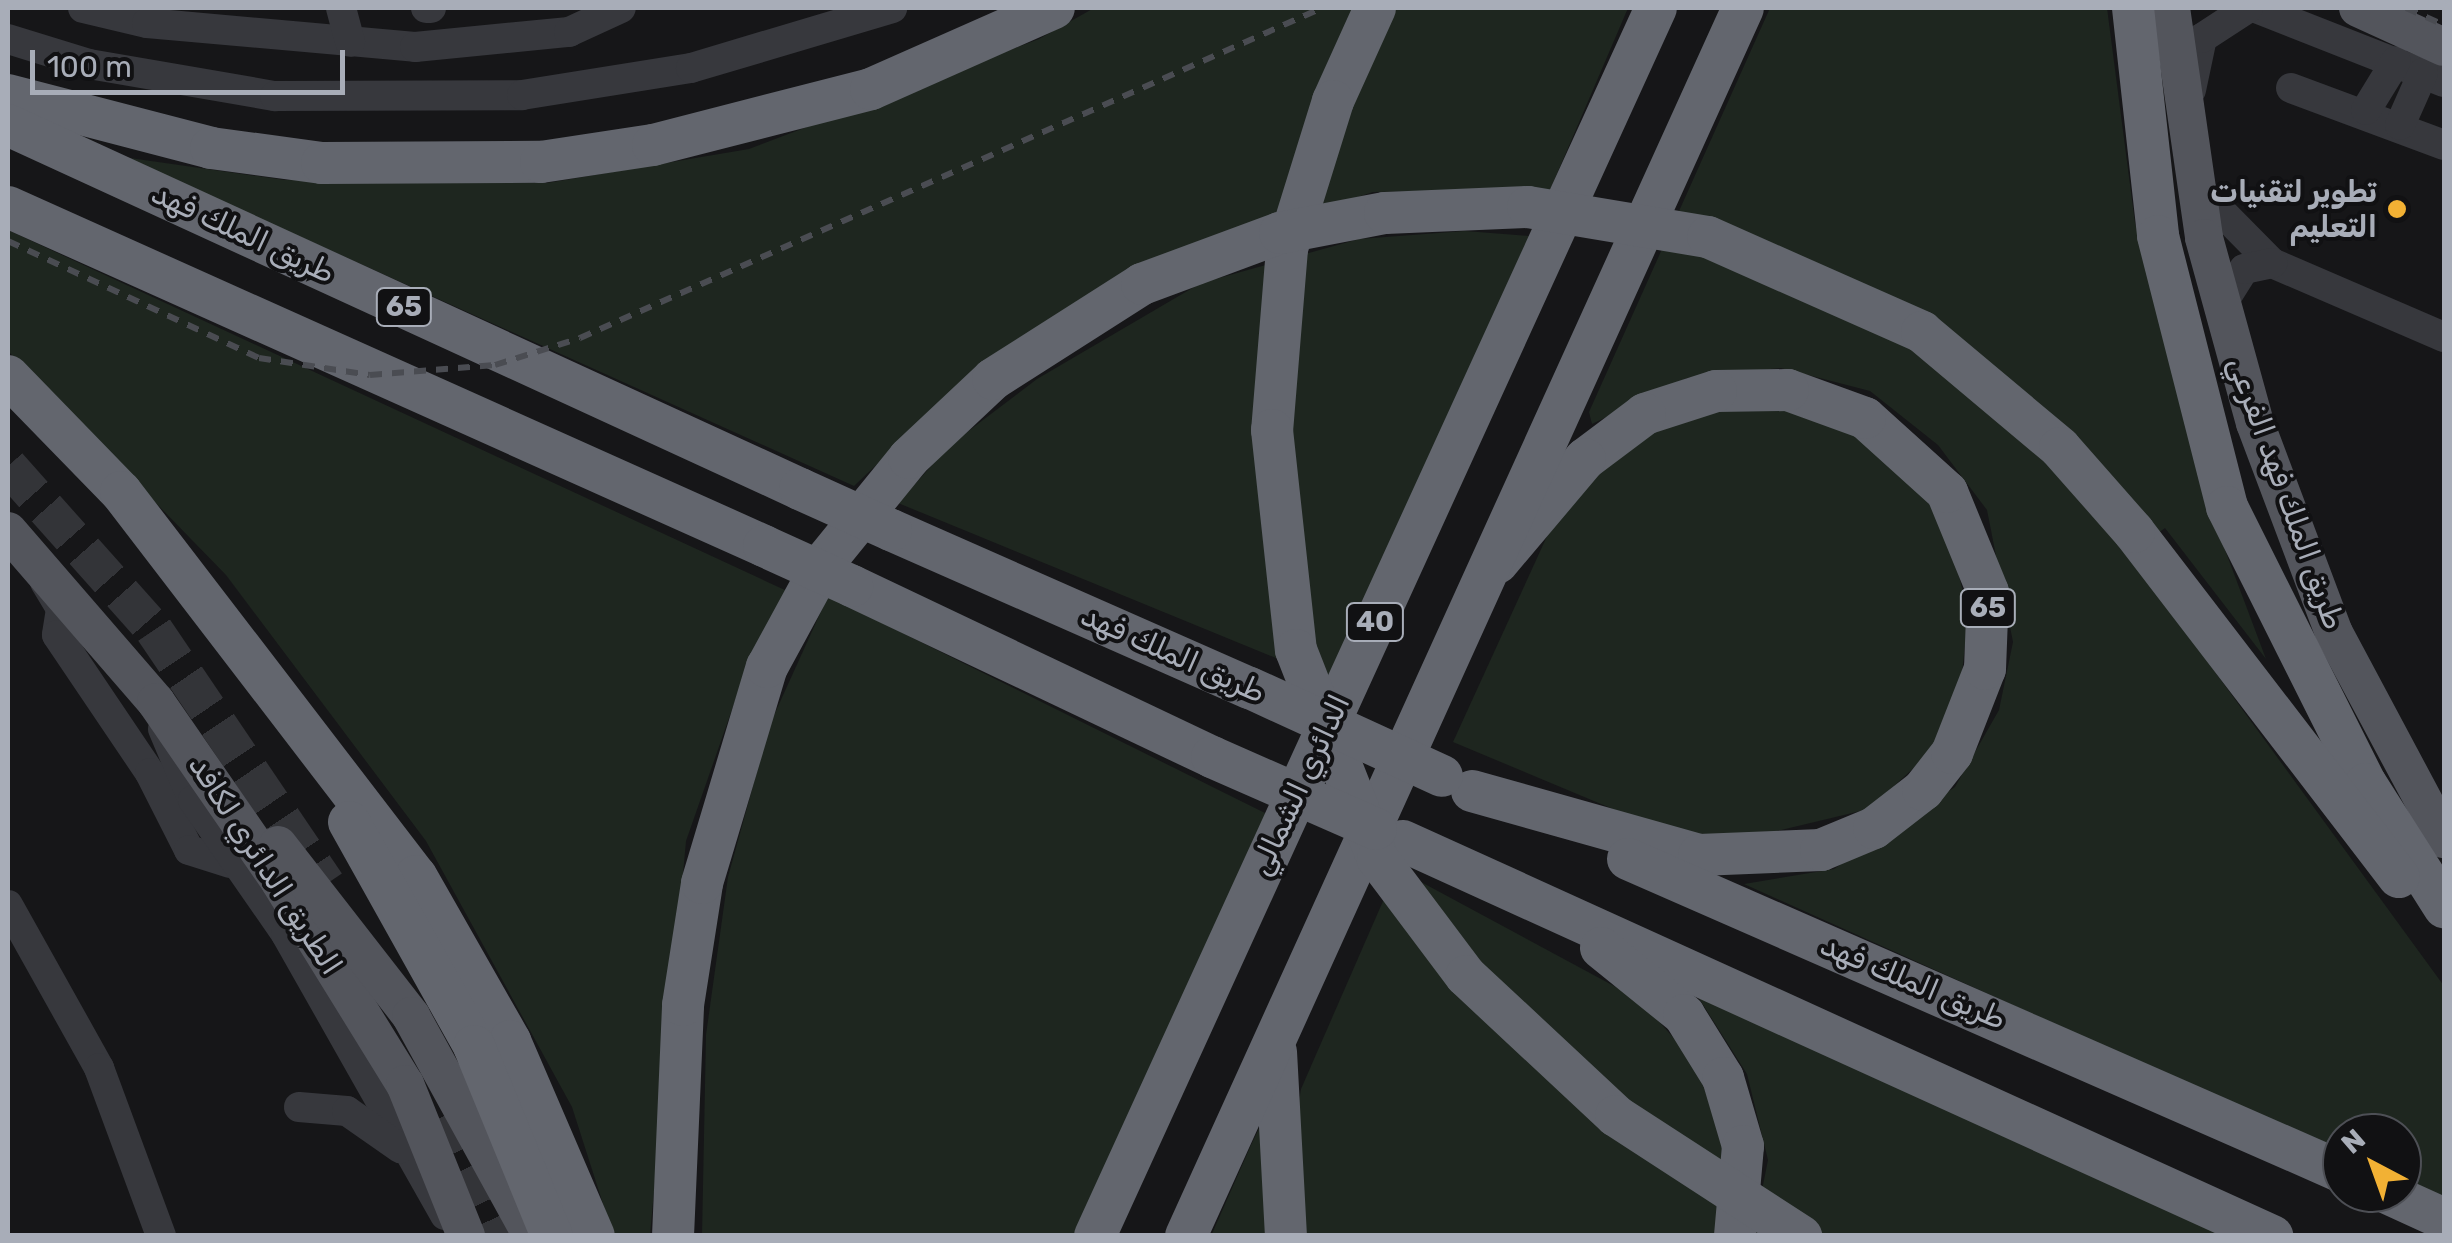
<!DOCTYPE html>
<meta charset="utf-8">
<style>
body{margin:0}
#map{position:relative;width:2452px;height:1243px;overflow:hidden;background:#161618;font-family:Rubik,"Noto Naskh Arabic",sans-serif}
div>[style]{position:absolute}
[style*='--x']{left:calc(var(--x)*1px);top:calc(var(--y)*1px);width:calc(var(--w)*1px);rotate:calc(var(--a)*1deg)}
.green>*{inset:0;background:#1e261f}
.major-tunnel>*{height:38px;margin-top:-19px;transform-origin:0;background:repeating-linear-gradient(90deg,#333438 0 38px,transparent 0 57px)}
.minor>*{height:30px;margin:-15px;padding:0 15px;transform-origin:15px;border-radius:15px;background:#37383d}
.major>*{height:38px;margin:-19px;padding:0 19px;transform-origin:19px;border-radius:19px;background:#53555c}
.highway>*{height:42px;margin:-21px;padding:0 21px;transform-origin:21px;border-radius:21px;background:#63666e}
.rail>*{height:6px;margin-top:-3px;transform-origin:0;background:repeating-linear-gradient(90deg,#4a4c52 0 12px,transparent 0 22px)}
.highway-bridge>*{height:42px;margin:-21px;padding:0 21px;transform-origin:21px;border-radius:21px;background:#63666e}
.dots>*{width:28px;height:28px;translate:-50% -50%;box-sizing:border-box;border:5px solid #111113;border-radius:50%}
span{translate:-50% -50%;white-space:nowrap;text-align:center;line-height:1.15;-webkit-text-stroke:8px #111113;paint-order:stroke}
.shield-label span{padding:2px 8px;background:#111113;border:2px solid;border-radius:8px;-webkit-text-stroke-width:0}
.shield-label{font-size:28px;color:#a8adb8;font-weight:700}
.poi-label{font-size:30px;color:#a8adb8;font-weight:700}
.right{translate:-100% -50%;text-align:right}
.street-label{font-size:30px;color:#a8adb8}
.frame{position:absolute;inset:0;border:10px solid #a8adb8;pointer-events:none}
.north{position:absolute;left:2322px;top:1113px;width:100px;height:100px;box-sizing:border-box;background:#111113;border:2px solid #4d4f55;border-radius:50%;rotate:319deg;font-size:28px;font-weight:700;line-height:40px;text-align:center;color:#a8adb8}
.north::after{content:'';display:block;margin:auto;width:35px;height:45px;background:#f2b134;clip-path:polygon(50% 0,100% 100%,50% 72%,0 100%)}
.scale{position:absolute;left:30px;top:50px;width:315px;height:45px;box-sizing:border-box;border:5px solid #a8adb8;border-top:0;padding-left:12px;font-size:30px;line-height:35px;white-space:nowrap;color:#a8adb8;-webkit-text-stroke:8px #111113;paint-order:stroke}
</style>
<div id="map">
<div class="green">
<div style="clip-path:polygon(1094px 8px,1628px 8px,1550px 190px,1373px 192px,1132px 271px,943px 402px,854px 486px,123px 157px,285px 180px,547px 183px,749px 149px,1039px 39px)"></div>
<div style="clip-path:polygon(1770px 8px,2107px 8px,2135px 223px,2201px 486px,2266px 659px,2165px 528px,2129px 554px,2444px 986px,2444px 1198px,2402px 1179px,2402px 1133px,2342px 1133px,2342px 1153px,1744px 884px,1834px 869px,1955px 787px,1999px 710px,2013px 642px,1987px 510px,1938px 445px,1870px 391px,1781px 368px,1687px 378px,1592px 424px,1589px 412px)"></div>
<div style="clip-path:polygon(8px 230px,787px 591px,743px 678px,686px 841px,650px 1235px,613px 1235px,572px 1107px,426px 841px,226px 575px,8px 351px)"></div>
<div style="clip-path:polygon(1465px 231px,1529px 236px,1332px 681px,898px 503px,950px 445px,1037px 379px,1201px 283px,1359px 239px)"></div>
<div style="clip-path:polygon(1736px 403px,1823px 416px,1906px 469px,1949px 534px,1968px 613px,1962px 674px,1931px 752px,1869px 809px,1731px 842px,1668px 832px,1453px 742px,1548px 534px,1596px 468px,1674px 420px)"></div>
<div style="clip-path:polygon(828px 596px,1267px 814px,1078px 1235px,702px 1236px,706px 1035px,728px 877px,770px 724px)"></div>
<div style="clip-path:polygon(1397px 869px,1640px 1000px,1694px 1061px,1723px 1139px,1715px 1235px,1303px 1235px,1287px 1178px,1301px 1089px)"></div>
<div style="clip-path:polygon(1693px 989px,2244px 1235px,1753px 1235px,1768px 1160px,1747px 1074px)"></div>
<div style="clip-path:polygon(1266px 1114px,1266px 1235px,1211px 1236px,1251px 1145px)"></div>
</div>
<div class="major-tunnel">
<div style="--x:8;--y:466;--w:220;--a:48.3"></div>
<div style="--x:154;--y:630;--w:307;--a:55.9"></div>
<div style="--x:446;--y:1115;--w:134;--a:64.8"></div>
</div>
<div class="minor">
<div style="--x:83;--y:8;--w:66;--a:13.2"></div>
<div style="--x:147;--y:23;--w:269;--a:5.1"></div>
<div style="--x:415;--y:47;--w:155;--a:-5.6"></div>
<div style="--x:569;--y:32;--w:57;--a:-24.8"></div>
<div style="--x:341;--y:8;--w:35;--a:75"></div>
<div style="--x:426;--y:8;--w:5;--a:0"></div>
<div style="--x:2256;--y:8;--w:202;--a:21.5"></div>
<div style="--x:8;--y:39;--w:85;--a:17.2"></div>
<div style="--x:89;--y:64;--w:189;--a:9.8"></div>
<div style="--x:275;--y:96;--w:247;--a:-0.2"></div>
<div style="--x:522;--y:95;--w:171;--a:-9.1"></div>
<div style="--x:691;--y:68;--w:210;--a:-16.6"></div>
<div style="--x:2291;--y:88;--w:163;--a:20.4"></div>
<div style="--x:2191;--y:90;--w:53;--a:-78.1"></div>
<div style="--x:2202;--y:38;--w:55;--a:-33.1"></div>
<div style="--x:2366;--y:110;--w:57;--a:-58.5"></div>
<div style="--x:2400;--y:125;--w:57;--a:-66.1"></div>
<div style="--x:2196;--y:186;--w:108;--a:45.4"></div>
<div style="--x:2272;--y:263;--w:187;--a:23.3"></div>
<div style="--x:2222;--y:304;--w:41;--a:-57.8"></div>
<div style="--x:2244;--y:269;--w:29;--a:-12"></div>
<div style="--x:45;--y:582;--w:31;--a:59"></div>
<div style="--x:61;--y:609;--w:26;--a:99"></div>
<div style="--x:57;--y:635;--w:166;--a:56"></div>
<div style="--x:150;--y:773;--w:86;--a:63.1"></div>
<div style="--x:189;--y:850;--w:43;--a:17.6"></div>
<div style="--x:163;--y:729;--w:77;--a:67.1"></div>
<div style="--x:193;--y:800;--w:163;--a:55.2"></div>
<div style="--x:286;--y:934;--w:323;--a:60.5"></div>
<div style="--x:8;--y:905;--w:187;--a:60.8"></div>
<div style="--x:99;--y:1068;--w:179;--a:69.7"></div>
<div style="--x:299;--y:1107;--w:48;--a:4.8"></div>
<div style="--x:347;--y:1111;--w:65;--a:34.9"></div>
</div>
<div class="major">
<div style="--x:2171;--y:8;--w:232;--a:81.8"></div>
<div style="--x:2204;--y:238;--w:192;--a:74.6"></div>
<div style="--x:2255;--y:423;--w:224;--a:69.4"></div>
<div style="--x:2334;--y:633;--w:234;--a:61.9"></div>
<div style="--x:2358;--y:8;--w:94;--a:24.4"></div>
<div style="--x:8;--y:531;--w:226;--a:49.1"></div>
<div style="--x:156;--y:702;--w:219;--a:55.4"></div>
<div style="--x:280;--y:882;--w:238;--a:58.3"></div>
<div style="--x:405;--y:1084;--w:164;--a:68.1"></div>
<div style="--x:278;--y:845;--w:217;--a:52.1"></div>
<div style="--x:411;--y:1016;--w:251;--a:61.2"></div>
</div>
<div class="highway">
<div style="--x:2133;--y:8;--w:229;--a:83.7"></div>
<div style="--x:2158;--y:236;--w:280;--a:75.7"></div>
<div style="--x:2227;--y:507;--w:310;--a:63.4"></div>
<div style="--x:2366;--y:784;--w:146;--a:57.6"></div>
<div style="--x:8;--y:95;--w:210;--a:14.6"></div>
<div style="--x:211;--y:148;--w:112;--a:7.7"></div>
<div style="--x:322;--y:163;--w:219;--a:-0.3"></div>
<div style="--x:541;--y:162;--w:113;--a:-8.6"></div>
<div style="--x:653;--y:145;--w:225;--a:-14.4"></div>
<div style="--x:871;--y:89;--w:200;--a:-23.9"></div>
<div style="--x:8;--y:125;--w:872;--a:24.68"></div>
<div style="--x:8;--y:207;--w:829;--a:24.15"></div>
<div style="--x:8;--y:376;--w:162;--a:45.8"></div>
<div style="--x:121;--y:492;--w:484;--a:52.5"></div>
<div style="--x:416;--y:876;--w:190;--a:60.3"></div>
<div style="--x:510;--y:1041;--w:212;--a:66.7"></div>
<div style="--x:891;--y:530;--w:392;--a:23.8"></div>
<div style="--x:2134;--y:532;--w:435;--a:52.5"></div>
<div style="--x:852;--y:586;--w:399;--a:25.4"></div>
<div style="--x:1472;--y:791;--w:236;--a:15.7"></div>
<div style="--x:1699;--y:855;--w:122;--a:-2.3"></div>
<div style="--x:1821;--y:850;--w:57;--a:-22.5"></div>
<div style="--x:1874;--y:828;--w:62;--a:-37.8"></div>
<div style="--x:1923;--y:790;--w:47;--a:-51.9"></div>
<div style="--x:1952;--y:753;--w:90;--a:-68.6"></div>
<div style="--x:1985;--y:669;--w:77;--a:-87.8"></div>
<div style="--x:1988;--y:592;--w:108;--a:-112.3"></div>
<div style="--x:1947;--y:492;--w:110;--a:-137.9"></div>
<div style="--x:1865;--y:418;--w:82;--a:-160"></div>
<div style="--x:1788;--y:390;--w:72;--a:179.2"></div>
<div style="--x:1716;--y:391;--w:75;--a:162.1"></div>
<div style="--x:1645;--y:414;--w:75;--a:143.1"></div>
<div style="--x:1585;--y:459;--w:136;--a:130.2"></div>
<div style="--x:349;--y:822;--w:257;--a:60.8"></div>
<div style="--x:474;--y:1046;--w:205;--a:67.7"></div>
<div style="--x:1403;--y:841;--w:955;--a:24.44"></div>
<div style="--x:1628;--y:859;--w:780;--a:23.67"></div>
<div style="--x:1601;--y:948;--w:107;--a:38.9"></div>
<div style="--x:1684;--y:1015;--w:74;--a:58.2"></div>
<div style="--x:1723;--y:1078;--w:71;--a:73.6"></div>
<div style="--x:1743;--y:1146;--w:90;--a:95.1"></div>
<div style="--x:1276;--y:1052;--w:184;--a:86.9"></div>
<div style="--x:2387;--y:1193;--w:63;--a:24.5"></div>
<div style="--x:673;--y:1236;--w:231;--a:-87.5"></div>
<div style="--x:683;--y:1005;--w:123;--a:-81.1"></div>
<div style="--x:702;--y:883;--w:226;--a:-73.3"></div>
<div style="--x:767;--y:667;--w:117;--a:-61.5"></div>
<div style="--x:823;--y:564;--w:136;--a:-50.9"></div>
<div style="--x:909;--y:458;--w:115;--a:-43.2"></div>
<div style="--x:993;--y:379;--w:177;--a:-32.5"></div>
<div style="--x:1095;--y:1236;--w:1350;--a:-65.45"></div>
<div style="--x:1186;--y:1236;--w:1348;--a:-65.6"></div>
</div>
<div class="rail">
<div style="--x:2406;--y:8;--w:42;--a:24.1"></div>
<div style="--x:8;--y:241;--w:277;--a:25"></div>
<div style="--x:259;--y:358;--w:112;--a:8.7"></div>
<div style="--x:370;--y:375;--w:125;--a:-4.6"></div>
<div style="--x:495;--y:365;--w:89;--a:-17.6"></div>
<div style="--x:580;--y:338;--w:812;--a:-23.98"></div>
</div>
<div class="highway-bridge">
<div style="--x:1375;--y:8;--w:102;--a:114.3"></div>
<div style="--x:1333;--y:101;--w:155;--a:107.3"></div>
<div style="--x:1287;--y:249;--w:182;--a:94.7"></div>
<div style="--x:1272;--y:430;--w:221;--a:83.8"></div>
<div style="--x:1296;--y:650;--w:225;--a:68.6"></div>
<div style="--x:1378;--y:859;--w:146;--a:53.1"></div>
<div style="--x:1466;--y:976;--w:205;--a:43"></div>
<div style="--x:1616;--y:1116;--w:221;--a:33"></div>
<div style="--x:1142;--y:284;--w:147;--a:-20.3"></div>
<div style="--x:1280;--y:233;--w:107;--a:-10.8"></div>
<div style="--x:1385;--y:213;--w:143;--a:-2.4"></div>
<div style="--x:1528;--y:207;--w:182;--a:9.5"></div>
<div style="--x:1708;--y:237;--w:234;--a:23.9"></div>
<div style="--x:1922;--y:332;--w:180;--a:40"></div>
<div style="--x:2060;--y:448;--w:112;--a:48.6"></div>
<div style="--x:800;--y:489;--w:100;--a:24.3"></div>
<div style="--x:764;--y:546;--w:97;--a:24.4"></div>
<div style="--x:1250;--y:688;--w:211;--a:24.6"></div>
<div style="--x:1212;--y:757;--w:179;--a:23.7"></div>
</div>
<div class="dots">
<div style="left:2397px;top:209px;background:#f2b134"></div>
</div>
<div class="shield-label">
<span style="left:404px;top:307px">65</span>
<span style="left:1988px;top:608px">65</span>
<span style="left:1375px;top:622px">40</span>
</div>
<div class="poi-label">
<span class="right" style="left:2377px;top:209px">تطوير لتقنيات<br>التعليم</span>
</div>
<div class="street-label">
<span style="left:243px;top:233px;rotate:25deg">طريق الملك فهد</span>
<span style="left:2286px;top:493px;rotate:70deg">طريق الملك فهد الفرعي</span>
<span style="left:1173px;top:654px;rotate:24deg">طريق الملك فهد</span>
<span style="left:1300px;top:785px;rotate:-65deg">الدائري الشمالي</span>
<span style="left:265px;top:865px;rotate:57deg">الطريق الدائري لكافد</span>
<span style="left:1913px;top:982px;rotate:23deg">طريق الملك فهد</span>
</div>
<div class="frame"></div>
<div class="north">N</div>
<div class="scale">100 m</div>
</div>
